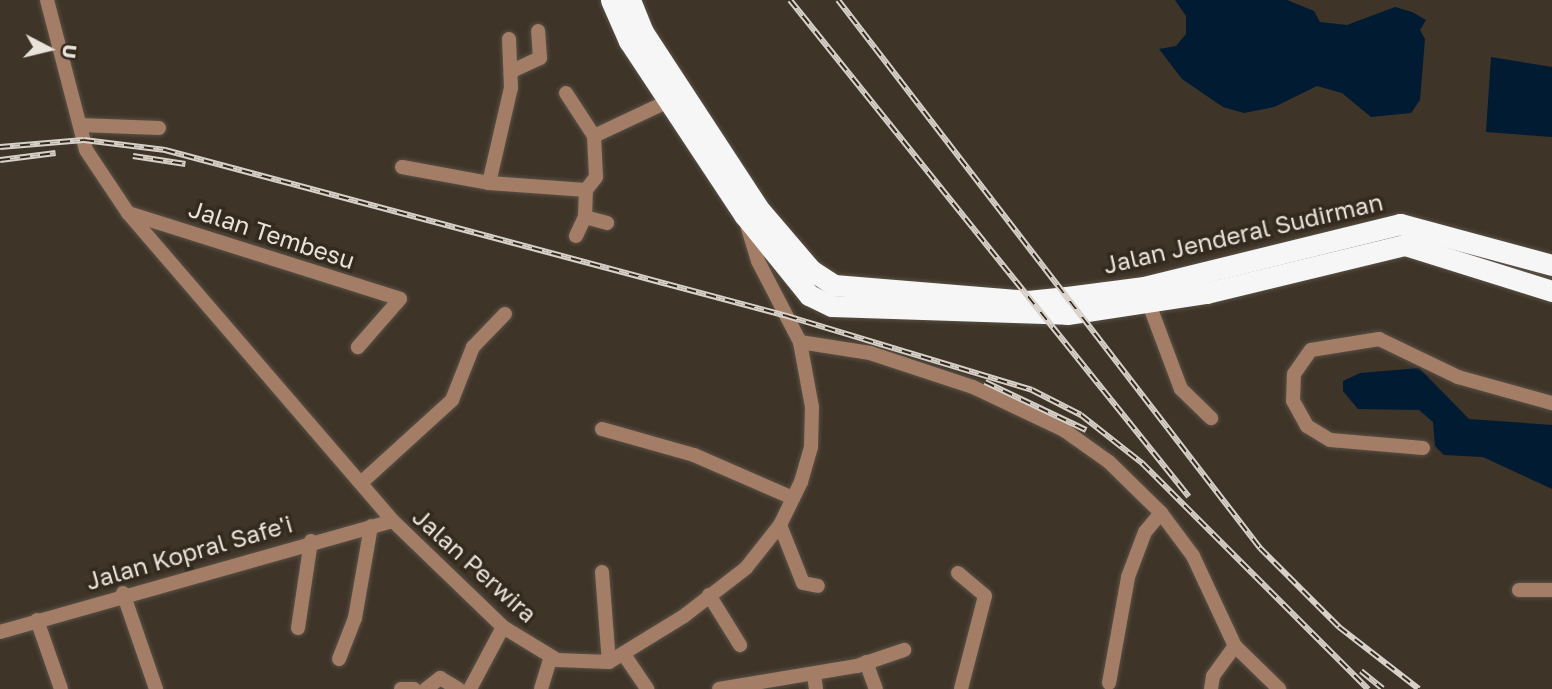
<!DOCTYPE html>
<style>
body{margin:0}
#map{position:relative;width:1552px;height:689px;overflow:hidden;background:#3e3428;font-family:"Golos Text",sans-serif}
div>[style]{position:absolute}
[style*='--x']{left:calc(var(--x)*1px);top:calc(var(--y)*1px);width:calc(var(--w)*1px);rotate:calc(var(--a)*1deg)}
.water>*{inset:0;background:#011b33}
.roads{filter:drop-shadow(0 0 2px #595045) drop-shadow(0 0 2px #595045)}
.minor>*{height:14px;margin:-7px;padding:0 7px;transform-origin:7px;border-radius:7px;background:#a47d66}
.highway>*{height:21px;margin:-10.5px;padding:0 10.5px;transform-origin:10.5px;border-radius:10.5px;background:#f6f6f6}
.rail>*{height:6px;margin-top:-3px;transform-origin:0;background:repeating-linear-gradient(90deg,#342a1e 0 10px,#d7d1c9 0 20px);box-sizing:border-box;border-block:2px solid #d7d1c9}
span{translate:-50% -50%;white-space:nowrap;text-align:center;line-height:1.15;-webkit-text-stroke:7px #342a1e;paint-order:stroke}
.street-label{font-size:24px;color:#e9e3db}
.north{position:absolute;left:14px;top:14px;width:70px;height:70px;-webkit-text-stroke:5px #342a1e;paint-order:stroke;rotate:97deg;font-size:19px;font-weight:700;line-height:28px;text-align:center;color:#e9e3db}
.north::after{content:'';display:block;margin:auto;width:24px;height:32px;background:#e9e3db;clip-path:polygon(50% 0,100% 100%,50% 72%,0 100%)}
</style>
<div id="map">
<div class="water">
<div style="clip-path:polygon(1175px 0,1287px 0,1314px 11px,1320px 22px,1347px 25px,1395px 7px,1412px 12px,1426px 20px,1420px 30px,1425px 39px,1420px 100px,1411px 113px,1371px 117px,1342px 93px,1317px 86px,1274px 107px,1244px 113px,1223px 107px,1182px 79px,1159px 49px,1176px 46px,1186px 34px,1186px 16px)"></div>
<div style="clip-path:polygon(1491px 57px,1552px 67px,1552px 137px,1486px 132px)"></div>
<div style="clip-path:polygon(1419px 368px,1469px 419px,1552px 425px,1552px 489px,1483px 457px,1444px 455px,1435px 446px,1433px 422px,1419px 410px,1358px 409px,1343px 391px,1343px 381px,1360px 373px)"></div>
</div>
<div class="roads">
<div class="minor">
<div style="--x:47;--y:0;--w:155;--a:75.4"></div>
<div style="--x:86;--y:150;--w:76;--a:56.3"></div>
<div style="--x:128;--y:213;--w:406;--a:49.3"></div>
<div style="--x:393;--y:521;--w:153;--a:43.9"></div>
<div style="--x:503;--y:627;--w:63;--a:31.4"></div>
<div style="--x:557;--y:660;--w:52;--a:2.2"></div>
<div style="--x:609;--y:662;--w:88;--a:-31.5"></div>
<div style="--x:684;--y:616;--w:78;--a:-37.7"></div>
<div style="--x:746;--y:568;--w:55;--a:-51.7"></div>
<div style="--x:780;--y:525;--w:48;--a:-64"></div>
<div style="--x:801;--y:482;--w:36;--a:-74"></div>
<div style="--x:811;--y:447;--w:40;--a:-88.6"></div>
<div style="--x:812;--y:407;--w:66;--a:-100.5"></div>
<div style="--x:800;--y:342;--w:91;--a:-117.4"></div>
<div style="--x:758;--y:261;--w:38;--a:-107"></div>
<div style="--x:512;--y:71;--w:31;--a:-25"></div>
<div style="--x:540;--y:58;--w:27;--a:-94"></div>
<div style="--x:566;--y:93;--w:51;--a:56.9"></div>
<div style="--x:80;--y:125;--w:79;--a:2.2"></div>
<div style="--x:402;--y:167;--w:88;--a:10.4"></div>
<div style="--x:489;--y:183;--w:97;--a:4.1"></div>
<div style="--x:586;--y:190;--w:16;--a:-52"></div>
<div style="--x:596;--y:177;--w:41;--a:-92.8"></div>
<div style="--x:594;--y:136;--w:85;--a:-25.1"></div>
<div style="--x:489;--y:183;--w:98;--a:-77"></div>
<div style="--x:511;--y:88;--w:49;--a:-92.3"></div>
<div style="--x:128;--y:213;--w:285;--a:17.5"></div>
<div style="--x:400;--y:299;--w:64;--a:131.2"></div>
<div style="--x:585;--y:217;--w:23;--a:15"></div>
<div style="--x:576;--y:236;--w:21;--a:-65"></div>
<div style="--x:585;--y:217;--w:27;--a:-88"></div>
<div style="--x:1146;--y:296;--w:99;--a:69.4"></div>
<div style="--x:1181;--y:389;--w:42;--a:44"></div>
<div style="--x:800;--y:342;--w:71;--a:8.9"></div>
<div style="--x:870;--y:353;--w:108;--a:18.3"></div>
<div style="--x:973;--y:387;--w:101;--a:25.3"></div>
<div style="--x:1064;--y:430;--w:55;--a:35.4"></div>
<div style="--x:1109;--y:462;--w:73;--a:44.4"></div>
<div style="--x:1161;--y:513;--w:54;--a:53.3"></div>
<div style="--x:1193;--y:556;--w:99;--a:65"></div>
<div style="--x:1235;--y:646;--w:62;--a:44.3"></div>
<div style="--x:602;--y:429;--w:96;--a:15.8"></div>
<div style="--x:694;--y:455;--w:108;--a:23.5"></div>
<div style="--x:1423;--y:448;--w:93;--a:-175.1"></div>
<div style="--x:1330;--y:440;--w:27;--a:-149"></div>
<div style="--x:1307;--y:426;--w:29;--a:-119"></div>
<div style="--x:1293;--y:401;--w:27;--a:-88"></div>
<div style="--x:1294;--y:374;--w:29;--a:-55"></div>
<div style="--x:1311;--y:350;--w:69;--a:-9.2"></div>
<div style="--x:1379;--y:339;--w:88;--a:25.7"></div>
<div style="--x:1458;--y:377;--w:98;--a:15.5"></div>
<div style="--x:362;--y:482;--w:122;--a:-42.3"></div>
<div style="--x:452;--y:400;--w:57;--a:-68.4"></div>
<div style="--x:473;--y:347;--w:46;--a:-45.9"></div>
<div style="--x:780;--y:525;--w:62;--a:68.4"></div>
<div style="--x:803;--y:583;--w:15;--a:11"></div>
<div style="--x:602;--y:572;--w:90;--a:85.6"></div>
<div style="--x:958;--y:573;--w:35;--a:40"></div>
<div style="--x:985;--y:596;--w:96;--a:104.5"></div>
<div style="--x:1519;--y:590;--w:33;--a:0"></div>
<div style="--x:123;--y:593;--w:102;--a:71"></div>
<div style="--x:709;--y:595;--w:59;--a:58.2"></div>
<div style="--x:37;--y:620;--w:73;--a:70.8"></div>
<div style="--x:298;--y:628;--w:88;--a:-81.5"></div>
<div style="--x:0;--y:632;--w:408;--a:-15.8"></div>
<div style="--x:625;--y:656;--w:40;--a:56"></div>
<div style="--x:339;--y:659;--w:44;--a:-68.7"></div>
<div style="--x:355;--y:618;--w:93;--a:-80.1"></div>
<div style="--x:866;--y:662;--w:29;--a:70"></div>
<div style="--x:814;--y:675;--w:14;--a:82"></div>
<div style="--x:1109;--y:683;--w:108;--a:-79.8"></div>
<div style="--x:1128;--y:577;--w:48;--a:-69.3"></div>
<div style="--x:1145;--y:532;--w:25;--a:-50"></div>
<div style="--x:401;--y:689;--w:13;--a:0"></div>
<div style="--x:426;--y:689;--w:18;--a:-38"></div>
<div style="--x:440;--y:678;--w:21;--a:31"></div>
<div style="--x:470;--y:689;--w:70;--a:-62"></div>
<div style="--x:541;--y:689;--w:34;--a:-73"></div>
<div style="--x:719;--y:689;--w:140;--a:-9.5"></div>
<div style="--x:857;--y:666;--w:50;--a:-18.8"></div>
<div style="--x:1211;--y:689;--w:13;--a:-81"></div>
<div style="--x:1213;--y:676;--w:37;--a:-54"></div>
</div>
<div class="highway">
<div style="--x:611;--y:0;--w:45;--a:66.3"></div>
<div style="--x:629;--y:41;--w:210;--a:56.5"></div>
<div style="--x:745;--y:216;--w:102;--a:51"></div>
<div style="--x:809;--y:295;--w:25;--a:26"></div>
<div style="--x:832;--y:306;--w:235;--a:1.9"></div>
<div style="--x:1067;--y:314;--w:141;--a:-8.6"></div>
<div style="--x:1206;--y:293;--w:205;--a:-13.6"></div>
<div style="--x:1405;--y:245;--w:154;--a:17.4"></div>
<div style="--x:630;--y:0;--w:35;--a:68"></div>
<div style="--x:643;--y:32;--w:210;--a:56.8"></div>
<div style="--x:758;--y:208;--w:82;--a:49.5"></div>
<div style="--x:811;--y:270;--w:27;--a:33"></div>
<div style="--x:834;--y:285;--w:195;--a:4.7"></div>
<div style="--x:1028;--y:301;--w:39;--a:-6"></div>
<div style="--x:1067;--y:297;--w:78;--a:-7.4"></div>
<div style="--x:1144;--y:287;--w:264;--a:-13.8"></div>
<div style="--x:1400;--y:224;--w:157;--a:15.1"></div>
</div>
</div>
<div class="rail">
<div style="--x:790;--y:0;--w:637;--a:51.24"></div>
<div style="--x:838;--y:0;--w:692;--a:52.4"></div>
<div style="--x:1260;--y:548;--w:112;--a:45"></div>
<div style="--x:1339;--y:627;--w:101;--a:37.8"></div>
<div style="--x:0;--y:147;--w:84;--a:-4.8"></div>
<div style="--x:84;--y:140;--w:82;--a:7"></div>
<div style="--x:165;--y:150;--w:644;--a:14.94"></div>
<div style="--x:787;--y:316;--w:256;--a:16.8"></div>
<div style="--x:1032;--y:390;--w:55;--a:27"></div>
<div style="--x:1081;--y:415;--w:78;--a:38.2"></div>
<div style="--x:1142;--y:463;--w:320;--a:45"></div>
<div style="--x:133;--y:156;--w:53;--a:8.7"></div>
<div style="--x:0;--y:160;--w:56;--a:-7.1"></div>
<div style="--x:985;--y:382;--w:112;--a:25.4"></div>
<div style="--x:1361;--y:671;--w:28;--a:39"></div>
</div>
<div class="street-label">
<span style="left:1243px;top:233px;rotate:-13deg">Jalan Jenderal Sudirman</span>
<span style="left:272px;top:234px;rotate:18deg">Jalan Tembesu</span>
<span style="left:189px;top:552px;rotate:-16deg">Jalan Kopral Safe'i</span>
<span style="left:475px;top:565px;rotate:42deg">Jalan Perwira</span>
</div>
<div class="north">U</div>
</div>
